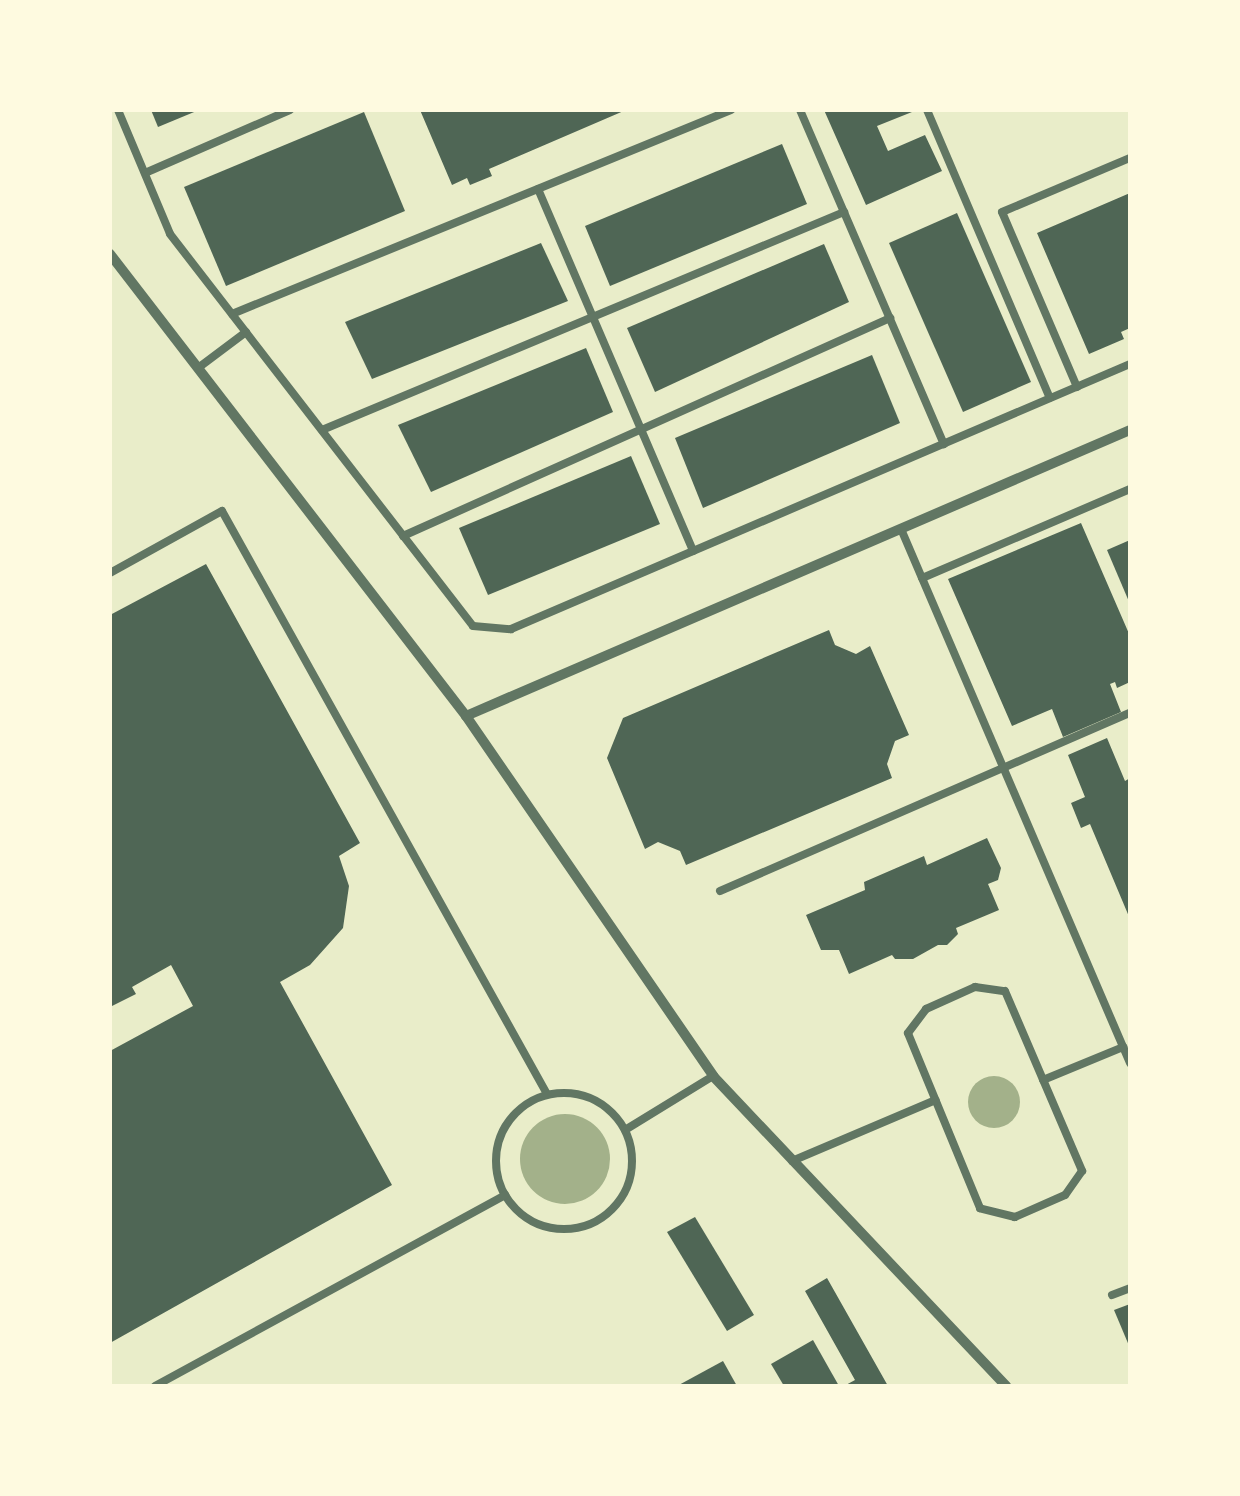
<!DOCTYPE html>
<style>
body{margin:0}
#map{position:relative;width:1240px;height:1496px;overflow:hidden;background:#e9edc9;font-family:"Roboto Condensed",sans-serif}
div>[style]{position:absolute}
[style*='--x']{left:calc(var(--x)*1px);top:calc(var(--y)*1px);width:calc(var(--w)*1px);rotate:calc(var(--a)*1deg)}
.water>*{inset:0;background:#a3b18a}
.round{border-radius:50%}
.building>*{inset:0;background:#4f6655}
.service>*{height:8px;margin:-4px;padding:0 4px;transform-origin:4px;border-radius:4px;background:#617663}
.service>.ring{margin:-4px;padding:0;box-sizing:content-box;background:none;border:8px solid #617663;border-radius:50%}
.minor>*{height:10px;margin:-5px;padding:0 5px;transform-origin:5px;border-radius:5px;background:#617663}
span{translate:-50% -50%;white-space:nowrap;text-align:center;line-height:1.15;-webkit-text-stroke:8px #fefae0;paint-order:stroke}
.frame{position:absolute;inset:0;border:112px solid #fefae0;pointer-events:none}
</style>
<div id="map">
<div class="water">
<div class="round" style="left:968px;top:1076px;width:52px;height:52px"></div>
<div class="round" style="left:520px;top:1114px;width:90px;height:90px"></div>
</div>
<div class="building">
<div style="clip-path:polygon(151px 110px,199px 110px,158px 127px)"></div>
<div style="clip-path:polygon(420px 110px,626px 110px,489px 169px,492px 176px,470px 185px,467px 178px,452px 185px)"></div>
<div style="clip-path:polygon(824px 110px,917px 110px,877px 126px,888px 151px,925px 135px,942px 171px,866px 205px)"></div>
<div style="clip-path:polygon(364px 112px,405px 211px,226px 286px,184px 187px)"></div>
<div style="clip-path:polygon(782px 144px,807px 204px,610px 286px,585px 226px)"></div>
<div style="clip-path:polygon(1130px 193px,1130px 328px,1121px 332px,1124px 339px,1089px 354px,1037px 233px)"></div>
<div style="clip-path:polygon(957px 213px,1031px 382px,963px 412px,889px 243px)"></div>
<div style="clip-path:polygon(541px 243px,568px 301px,372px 379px,345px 322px)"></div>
<div style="clip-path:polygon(824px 244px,849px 302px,655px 392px,627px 328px)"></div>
<div style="clip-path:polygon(586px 348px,613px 412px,431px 492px,398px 425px)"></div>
<div style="clip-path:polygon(872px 355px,900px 423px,703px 508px,675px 438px)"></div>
<div style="clip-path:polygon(631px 456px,660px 524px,488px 595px,459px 528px)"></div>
<div style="clip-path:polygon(1081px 523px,1130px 636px,1130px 682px,1117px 688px,1115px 682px,1110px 684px,1121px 712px,1063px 737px,1052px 709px,1012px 726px,948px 579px)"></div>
<div style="clip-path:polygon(1130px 540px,1130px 604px,1107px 550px)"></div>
<div style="clip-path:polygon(206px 564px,360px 843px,339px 856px,349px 886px,343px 928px,310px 965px,280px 982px,392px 1185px,110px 1343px,110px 1051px,193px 1006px,171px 965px,132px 987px,136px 994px,110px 1007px,110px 615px)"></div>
<div style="clip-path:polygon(829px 630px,835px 645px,856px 654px,870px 646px,909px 735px,895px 741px,887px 764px,892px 778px,686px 865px,680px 851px,658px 842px,645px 849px,607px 758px,623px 718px)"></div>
<div style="clip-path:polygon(1107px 738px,1125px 781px,1130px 778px,1130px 919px,1090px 824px,1081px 828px,1071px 803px,1085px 797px,1068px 755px)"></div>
<div style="clip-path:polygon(987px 838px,1001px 868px,998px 880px,988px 884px,999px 910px,956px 928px,958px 934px,947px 945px,938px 945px,913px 959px,895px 959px,892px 955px,849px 974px,839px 950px,821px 950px,806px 915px,865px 890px,864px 882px,924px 856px,927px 865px)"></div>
<div style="clip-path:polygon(695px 1217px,754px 1315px,727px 1331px,667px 1232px)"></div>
<div style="clip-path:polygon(827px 1278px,888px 1386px,844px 1386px,855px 1380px,805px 1291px)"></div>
<div style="clip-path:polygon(1130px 1304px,1130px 1348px,1114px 1310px)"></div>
<div style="clip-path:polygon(813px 1340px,839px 1386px,784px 1386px,771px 1364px)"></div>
<div style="clip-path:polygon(723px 1361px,737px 1386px,677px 1386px)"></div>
</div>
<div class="service">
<div style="--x:118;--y:110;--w:134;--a:67.2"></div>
<div style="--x:170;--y:234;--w:495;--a:52.3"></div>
<div style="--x:473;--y:626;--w:38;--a:5"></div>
<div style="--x:511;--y:629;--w:673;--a:-23.18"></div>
<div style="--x:800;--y:110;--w:364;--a:66.7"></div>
<div style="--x:927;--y:110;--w:313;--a:66.9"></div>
<div style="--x:145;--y:173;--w:158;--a:-23.5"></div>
<div style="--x:538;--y:189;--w:394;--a:66.8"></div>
<div style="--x:232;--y:314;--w:539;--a:-22.24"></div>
<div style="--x:198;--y:368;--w:60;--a:-36.9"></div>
<div style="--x:1077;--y:387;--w:190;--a:-113.2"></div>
<div style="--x:1002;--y:212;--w:139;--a:-22.9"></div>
<div style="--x:322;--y:430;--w:566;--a:-22.67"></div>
<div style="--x:1130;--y:489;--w:226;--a:156.8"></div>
<div style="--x:922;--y:578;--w:528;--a:66.79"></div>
<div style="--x:901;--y:529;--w:53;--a:66.8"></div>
<div style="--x:403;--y:536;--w:534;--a:-24.12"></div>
<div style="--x:110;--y:573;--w:128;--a:-29"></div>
<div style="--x:222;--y:511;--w:667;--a:60.86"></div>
<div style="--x:720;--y:891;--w:447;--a:-23.5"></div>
<div style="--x:975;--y:987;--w:30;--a:8"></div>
<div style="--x:1005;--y:991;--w:196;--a:66.8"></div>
<div style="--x:1082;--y:1171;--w:29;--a:125"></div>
<div style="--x:1065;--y:1195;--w:55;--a:156.3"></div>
<div style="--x:1015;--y:1217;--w:36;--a:-166"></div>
<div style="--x:980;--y:1208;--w:189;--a:-112.4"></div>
<div style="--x:908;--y:1033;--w:30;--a:-53"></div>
<div style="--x:926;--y:1009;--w:54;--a:-24.2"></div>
<div style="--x:1043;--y:1080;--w:87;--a:-22.4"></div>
<div class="ring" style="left:496px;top:1093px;width:128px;height:128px"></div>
<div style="--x:625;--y:1130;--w:103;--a:-31.5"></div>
<div style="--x:792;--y:1161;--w:156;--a:-23"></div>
<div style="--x:1112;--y:1295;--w:19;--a:-21"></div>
<div style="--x:155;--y:1386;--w:399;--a:-28.6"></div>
</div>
<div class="minor">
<div style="--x:110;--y:254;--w:583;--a:52.38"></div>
<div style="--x:466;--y:716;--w:437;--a:55.5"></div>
<div style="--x:713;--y:1076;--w:427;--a:46.6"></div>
<div style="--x:466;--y:716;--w:723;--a:-23.3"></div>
</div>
<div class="frame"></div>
</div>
